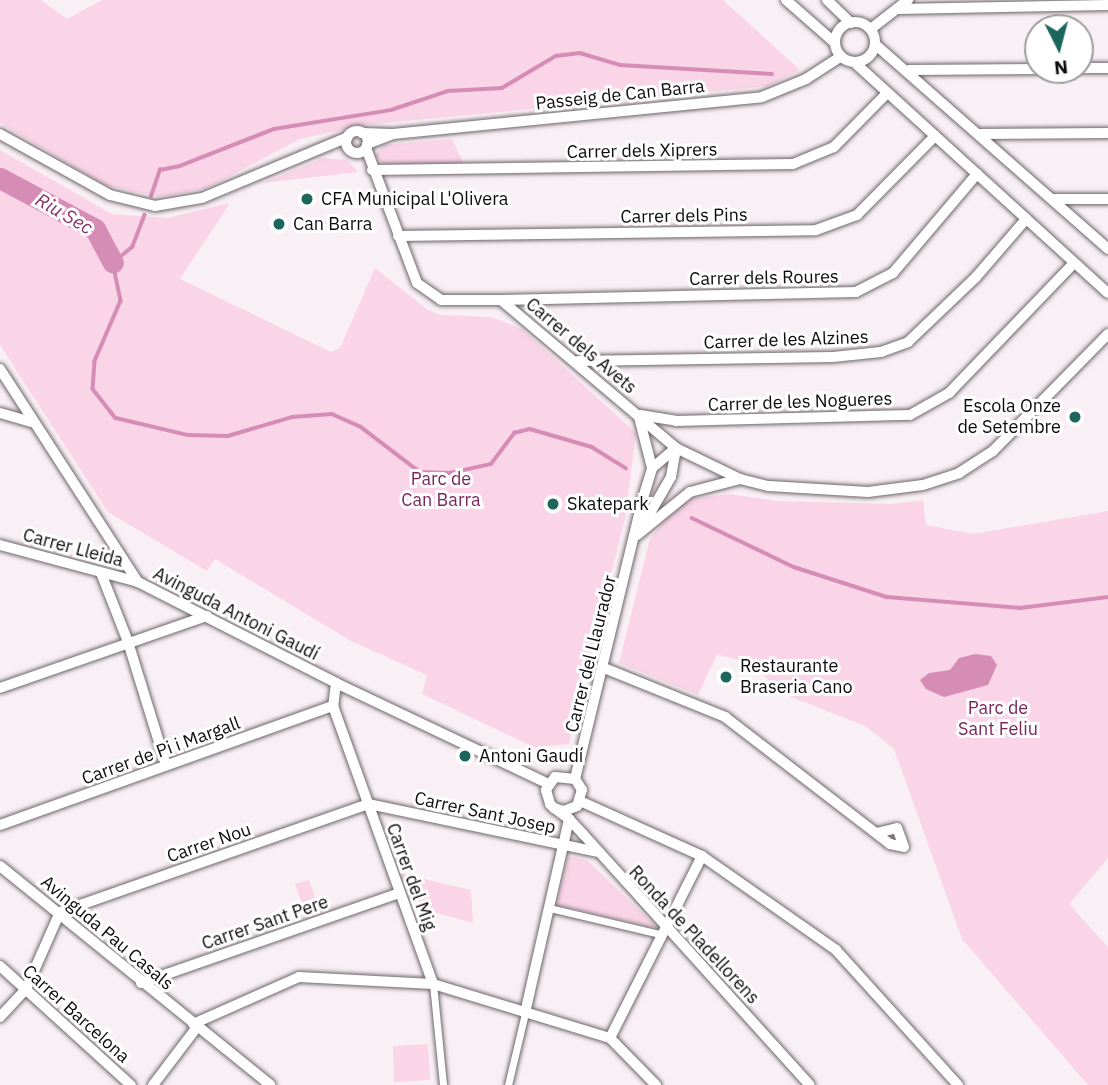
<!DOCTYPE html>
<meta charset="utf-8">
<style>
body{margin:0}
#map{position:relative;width:1108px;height:1085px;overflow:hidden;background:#f9f0f5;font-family:"IBM Plex Sans",sans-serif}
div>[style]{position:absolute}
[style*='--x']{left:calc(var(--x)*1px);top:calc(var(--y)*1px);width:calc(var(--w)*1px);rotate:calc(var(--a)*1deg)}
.green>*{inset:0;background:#fad4e7}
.water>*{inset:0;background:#d68db5}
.stream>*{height:3.5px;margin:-1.75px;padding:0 1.75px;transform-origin:1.75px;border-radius:1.75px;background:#d68db5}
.river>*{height:21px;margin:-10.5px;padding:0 10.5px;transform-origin:10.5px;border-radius:10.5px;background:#d68db5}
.roads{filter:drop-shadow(0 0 2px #6d666a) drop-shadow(0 0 2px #6d666a)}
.pedestrian>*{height:7px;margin:-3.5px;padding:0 3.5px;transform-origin:3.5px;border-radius:3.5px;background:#fff}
.minor>*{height:10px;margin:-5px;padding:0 5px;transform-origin:5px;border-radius:5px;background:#fff}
.minor>.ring{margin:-5px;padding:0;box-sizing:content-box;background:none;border:10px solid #fff;border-radius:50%}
.dots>*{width:19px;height:19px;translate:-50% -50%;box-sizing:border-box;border:4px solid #fff;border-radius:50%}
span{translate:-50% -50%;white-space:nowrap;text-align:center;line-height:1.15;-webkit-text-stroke:6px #fff;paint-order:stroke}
.street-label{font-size:18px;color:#0d0b0c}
.poi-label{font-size:18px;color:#0d0b0c}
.left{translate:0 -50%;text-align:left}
.right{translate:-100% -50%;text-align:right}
.park-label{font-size:18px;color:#7b265b}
.water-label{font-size:19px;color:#873266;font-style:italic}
.north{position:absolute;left:1024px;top:14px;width:70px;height:70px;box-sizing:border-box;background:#fff;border:2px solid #9e9d9e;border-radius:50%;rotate:174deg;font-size:19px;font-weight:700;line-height:28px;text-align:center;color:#0d0b0c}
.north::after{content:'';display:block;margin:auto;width:24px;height:32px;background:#1d665d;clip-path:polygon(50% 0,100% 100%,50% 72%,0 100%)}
</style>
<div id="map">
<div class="green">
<div style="clip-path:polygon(0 0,41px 0,67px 19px,102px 0,723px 0,800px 70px,768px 86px,364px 125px,300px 139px,207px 188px,160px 197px,105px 185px,0 123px)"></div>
<div style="clip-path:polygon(452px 139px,464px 164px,386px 166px,375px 156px,383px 145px)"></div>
<div style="clip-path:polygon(0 150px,112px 214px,167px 218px,230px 203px,180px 279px,331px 352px,340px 348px,375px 268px,428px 310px,441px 315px,491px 317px,522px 329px,636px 433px,625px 518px,569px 744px,534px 747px,422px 694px,427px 675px,351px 641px,215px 559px,207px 571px,108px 512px,0 345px)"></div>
<div style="clip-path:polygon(324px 158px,347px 160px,358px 172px,263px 183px)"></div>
<div style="clip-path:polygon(729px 494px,777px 501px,891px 504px,923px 500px,926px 525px,973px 534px,1108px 511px,1108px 858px,1069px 904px,1108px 947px,1108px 1085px,1088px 1085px,962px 939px,894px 749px,865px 726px,781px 693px,752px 664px,717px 654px,698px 695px,619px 663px,650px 539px,673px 510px,689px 499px)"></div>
<div style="clip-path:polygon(568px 856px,587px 860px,658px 928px,557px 905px)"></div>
<div style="clip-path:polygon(403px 874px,471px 890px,473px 923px,415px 907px)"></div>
<div style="clip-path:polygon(309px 880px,322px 916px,308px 921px,295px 884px)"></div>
<div style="clip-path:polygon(428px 1044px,430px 1080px,394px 1082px,393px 1046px)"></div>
</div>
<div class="water">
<div style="clip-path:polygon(975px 654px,991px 656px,997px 665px,988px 685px,944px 697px,926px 689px,920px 680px,929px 673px,950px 670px,959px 658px)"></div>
</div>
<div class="stream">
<div style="--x:151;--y:196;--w:28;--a:-71"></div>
<div style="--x:160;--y:170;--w:20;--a:-11"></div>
<div style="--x:180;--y:166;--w:101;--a:-21.5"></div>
<div style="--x:274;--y:129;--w:119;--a:-9.2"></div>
<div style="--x:391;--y:110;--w:60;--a:-18.4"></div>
<div style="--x:448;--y:91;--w:54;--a:-3.2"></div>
<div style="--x:502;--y:88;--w:63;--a:-30.7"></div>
<div style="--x:556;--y:56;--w:24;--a:-7"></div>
<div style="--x:580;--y:53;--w:42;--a:16.7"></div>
<div style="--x:620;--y:65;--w:152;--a:3.4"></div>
<div style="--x:145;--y:215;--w:34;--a:111"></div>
<div style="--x:133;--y:247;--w:26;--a:141"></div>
<div style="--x:113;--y:263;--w:39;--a:78"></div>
<div style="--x:121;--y:301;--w:65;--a:113.4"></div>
<div style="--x:95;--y:361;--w:28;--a:94"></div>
<div style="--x:93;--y:389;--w:37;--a:52"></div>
<div style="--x:116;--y:418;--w:74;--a:13.3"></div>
<div style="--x:188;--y:435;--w:40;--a:1.4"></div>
<div style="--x:228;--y:436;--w:67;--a:-16.5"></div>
<div style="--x:292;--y:417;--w:40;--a:-4.3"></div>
<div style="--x:332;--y:414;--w:32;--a:24"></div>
<div style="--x:361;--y:427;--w:74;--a:37.3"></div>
<div style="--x:420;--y:472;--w:30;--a:2"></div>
<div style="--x:450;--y:473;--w:42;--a:-12.4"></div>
<div style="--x:491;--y:464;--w:39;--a:-53"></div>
<div style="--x:514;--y:433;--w:16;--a:-14"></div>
<div style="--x:530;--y:429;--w:65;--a:16.2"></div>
<div style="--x:592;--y:447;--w:40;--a:32"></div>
<div style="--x:692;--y:518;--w:113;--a:25.7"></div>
<div style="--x:794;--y:567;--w:98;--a:17.9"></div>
<div style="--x:887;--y:597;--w:133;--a:4.7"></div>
<div style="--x:1020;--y:608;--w:89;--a:-7.1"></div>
</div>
<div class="river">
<div style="--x:0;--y:178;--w:108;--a:28.2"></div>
<div style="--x:95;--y:229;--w:38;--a:62"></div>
</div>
<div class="roads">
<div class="pedestrian">
<div style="--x:549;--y:908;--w:114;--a:13.2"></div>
<div style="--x:433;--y:984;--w:101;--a:84.3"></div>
<div style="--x:508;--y:1085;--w:74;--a:-76.7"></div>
</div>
<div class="minor">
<div style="--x:786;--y:0;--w:64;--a:41.2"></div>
<div style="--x:827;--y:0;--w:33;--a:44"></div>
<div style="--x:898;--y:9;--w:210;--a:-1.1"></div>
<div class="ring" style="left:835px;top:22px;width:30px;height:30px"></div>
<div style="--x:872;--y:28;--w:46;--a:-37.9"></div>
<div style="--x:876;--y:45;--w:309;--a:41.3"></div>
<div style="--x:854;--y:62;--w:343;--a:42.3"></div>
<div style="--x:1080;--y:68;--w:28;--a:0"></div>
<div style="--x:909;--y:70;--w:129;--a:-0.4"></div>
<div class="ring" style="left:346px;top:131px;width:12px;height:12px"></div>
<div style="--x:362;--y:133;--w:31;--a:2"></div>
<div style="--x:393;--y:134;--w:371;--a:-5.7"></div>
<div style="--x:762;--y:97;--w:48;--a:-22.2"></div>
<div style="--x:806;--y:79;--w:40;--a:-32.9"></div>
<div style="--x:0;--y:134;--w:126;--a:29"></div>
<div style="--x:110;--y:195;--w:46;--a:13.7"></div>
<div style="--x:155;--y:206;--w:48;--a:-9.7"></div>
<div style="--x:202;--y:198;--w:158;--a:-22.7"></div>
<div style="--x:980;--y:134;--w:128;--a:-0.4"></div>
<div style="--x:367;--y:144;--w:28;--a:-21"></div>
<div style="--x:366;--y:148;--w:144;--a:69.3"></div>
<div style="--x:417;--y:283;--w:29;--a:35"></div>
<div style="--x:441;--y:300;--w:60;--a:0"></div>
<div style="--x:501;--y:300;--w:229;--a:40.2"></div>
<div style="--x:676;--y:448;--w:71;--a:25.8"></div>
<div style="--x:740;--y:479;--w:30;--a:14"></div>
<div style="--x:769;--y:486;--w:99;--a:3.5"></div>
<div style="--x:868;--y:492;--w:55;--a:-7.3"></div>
<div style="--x:923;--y:485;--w:38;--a:-18"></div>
<div style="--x:959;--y:473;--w:40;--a:-32.9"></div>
<div style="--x:993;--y:451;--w:164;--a:-45.5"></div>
<div style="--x:372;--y:170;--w:421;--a:-0.8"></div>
<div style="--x:793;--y:164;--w:44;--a:-22.5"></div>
<div style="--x:834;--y:147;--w:74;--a:-45.5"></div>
<div style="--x:1053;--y:199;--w:55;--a:0"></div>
<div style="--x:398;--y:236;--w:418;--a:-0.8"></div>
<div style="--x:816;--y:230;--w:44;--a:-20.1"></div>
<div style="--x:857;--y:215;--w:111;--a:-45.4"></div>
<div style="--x:501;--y:300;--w:355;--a:-1.3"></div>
<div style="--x:856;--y:292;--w:42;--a:-27.2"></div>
<div style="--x:893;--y:273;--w:130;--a:-49.7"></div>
<div style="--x:578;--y:361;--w:255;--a:-0.9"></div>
<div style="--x:833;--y:357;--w:48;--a:-5.9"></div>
<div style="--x:881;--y:352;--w:29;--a:-20"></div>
<div style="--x:908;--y:342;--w:94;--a:-43.7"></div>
<div style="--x:976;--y:277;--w:77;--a:-49.2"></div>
<div style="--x:0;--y:369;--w:254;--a:57.1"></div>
<div style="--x:138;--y:582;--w:222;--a:27"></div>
<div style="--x:336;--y:683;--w:236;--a:25.4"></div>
<div style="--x:0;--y:413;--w:36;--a:16"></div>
<div style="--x:640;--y:415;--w:36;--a:9"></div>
<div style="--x:676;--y:421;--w:234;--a:-1.5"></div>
<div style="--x:910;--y:415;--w:45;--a:-29.4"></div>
<div style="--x:949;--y:393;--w:180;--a:-46.1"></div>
<div style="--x:639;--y:417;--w:53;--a:75.7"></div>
<div style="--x:642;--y:527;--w:58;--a:-59.9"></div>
<div style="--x:671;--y:477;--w:29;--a:-80"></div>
<div style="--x:637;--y:535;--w:68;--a:-39.1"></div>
<div style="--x:690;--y:492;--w:52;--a:-14.6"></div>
<div style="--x:0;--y:545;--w:143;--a:15"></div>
<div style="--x:101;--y:573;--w:74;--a:68.6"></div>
<div style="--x:128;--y:642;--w:129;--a:72.8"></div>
<div style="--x:604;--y:668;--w:131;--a:22"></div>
<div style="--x:725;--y:717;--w:208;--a:37.6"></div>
<div style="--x:890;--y:844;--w:14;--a:12"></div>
<div style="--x:904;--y:847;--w:20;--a:-110"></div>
<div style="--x:897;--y:828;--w:21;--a:166"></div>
<div style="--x:336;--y:683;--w:23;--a:97"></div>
<div style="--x:333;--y:706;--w:295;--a:70.2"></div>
<div style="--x:0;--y:688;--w:219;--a:-19.2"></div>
<div style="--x:575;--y:779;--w:289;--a:-76.4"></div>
<div style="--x:643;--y:498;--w:31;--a:-73"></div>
<div style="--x:652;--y:468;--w:31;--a:-40"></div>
<div style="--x:580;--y:801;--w:134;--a:24.3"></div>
<div style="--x:702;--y:856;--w:164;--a:35"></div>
<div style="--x:836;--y:950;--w:182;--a:47.9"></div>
<div style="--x:554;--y:808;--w:10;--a:17"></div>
<div style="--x:564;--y:811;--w:14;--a:-21"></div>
<div style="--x:577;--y:806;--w:17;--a:-73"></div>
<div style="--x:582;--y:790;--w:13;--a:-122"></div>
<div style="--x:575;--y:779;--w:20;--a:-174"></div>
<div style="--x:555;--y:777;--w:16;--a:125"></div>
<div style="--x:546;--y:790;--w:15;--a:74"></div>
<div style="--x:550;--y:804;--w:6;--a:45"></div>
<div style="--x:554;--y:808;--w:19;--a:36"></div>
<div style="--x:569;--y:819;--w:21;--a:47"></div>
<div style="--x:583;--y:834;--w:338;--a:47.9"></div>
<div style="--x:0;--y:825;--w:354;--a:-19.7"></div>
<div style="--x:0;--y:866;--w:348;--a:39"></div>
<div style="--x:0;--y:966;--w:177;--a:42.3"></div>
<div style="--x:141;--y:983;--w:274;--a:-19.2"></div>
<div style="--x:525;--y:1013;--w:199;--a:-77.2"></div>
<div style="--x:0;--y:1017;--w:38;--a:-47"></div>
<div style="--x:26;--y:989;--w:84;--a:-66.2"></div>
<div style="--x:60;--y:912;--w:326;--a:-19.3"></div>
<div style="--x:368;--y:804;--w:234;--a:11.8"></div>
<div style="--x:193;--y:1024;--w:116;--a:-23.9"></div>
<div style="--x:299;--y:977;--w:134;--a:3"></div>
<div style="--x:433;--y:984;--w:185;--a:17"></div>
<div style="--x:610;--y:1038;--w:66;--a:45.6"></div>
<div style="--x:610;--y:1038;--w:204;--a:-63.2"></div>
<div style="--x:153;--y:1085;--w:73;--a:-52.8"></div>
</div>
</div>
<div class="dots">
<div style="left:307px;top:199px;background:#1d665d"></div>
<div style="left:279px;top:224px;background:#1d665d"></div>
<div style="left:1075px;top:417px;background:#1d665d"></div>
<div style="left:553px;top:504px;background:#1d665d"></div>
<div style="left:726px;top:677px;background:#1d665d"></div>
<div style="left:465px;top:756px;background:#1d665d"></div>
</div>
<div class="street-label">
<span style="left:620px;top:95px;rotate:-6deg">Passeig de Can Barra</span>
<span style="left:642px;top:151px;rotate:-1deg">Carrer dels Xiprers</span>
<span style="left:684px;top:216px;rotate:-1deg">Carrer dels Pins</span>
<span style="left:764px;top:278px;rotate:-1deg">Carrer dels Roures</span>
<span style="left:786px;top:340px;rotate:-2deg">Carrer de les Alzines</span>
<span style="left:581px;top:346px;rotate:40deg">Carrer dels Avets</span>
<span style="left:800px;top:402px;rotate:-2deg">Carrer de les Nogueres</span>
<span style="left:73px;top:548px;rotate:15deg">Carrer Lleida</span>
<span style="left:236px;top:614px;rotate:27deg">Avinguda Antoni Gaudí</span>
<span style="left:591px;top:654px;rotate:-76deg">Carrer del Llaurador</span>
<span style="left:161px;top:751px;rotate:-20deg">Carrer de Pi i Margall</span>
<span style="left:485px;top:813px;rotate:12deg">Carrer Sant Josep</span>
<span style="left:209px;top:843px;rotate:-19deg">Carrer Nou</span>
<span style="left:411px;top:877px;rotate:70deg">Carrer del Mig</span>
<span style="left:265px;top:923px;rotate:-19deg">Carrer Sant Pere</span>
<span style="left:107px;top:933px;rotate:40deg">Avinguda Pau Casals</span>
<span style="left:694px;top:935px;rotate:47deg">Ronda de Pladellorens</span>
<span style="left:76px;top:1014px;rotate:42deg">Carrer Barcelona</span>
</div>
<div class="poi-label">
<span class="left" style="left:321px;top:199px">CFA Municipal L'Olivera</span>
<span class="left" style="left:293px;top:224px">Can Barra</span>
<span class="right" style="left:1061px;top:417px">Escola Onze<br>de Setembre</span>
<span class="left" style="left:567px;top:504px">Skatepark</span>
<span class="left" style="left:740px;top:677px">Restaurante<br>Braseria Cano</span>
<span class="left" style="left:479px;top:756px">Antoni Gaudí</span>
</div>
<div class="park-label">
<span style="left:441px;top:490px">Parc de<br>Can Barra</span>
<span style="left:998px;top:719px">Parc de<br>Sant Feliu</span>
</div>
<div class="water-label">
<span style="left:64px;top:214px;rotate:30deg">Riu Sec</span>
</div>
<div class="north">N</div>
</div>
